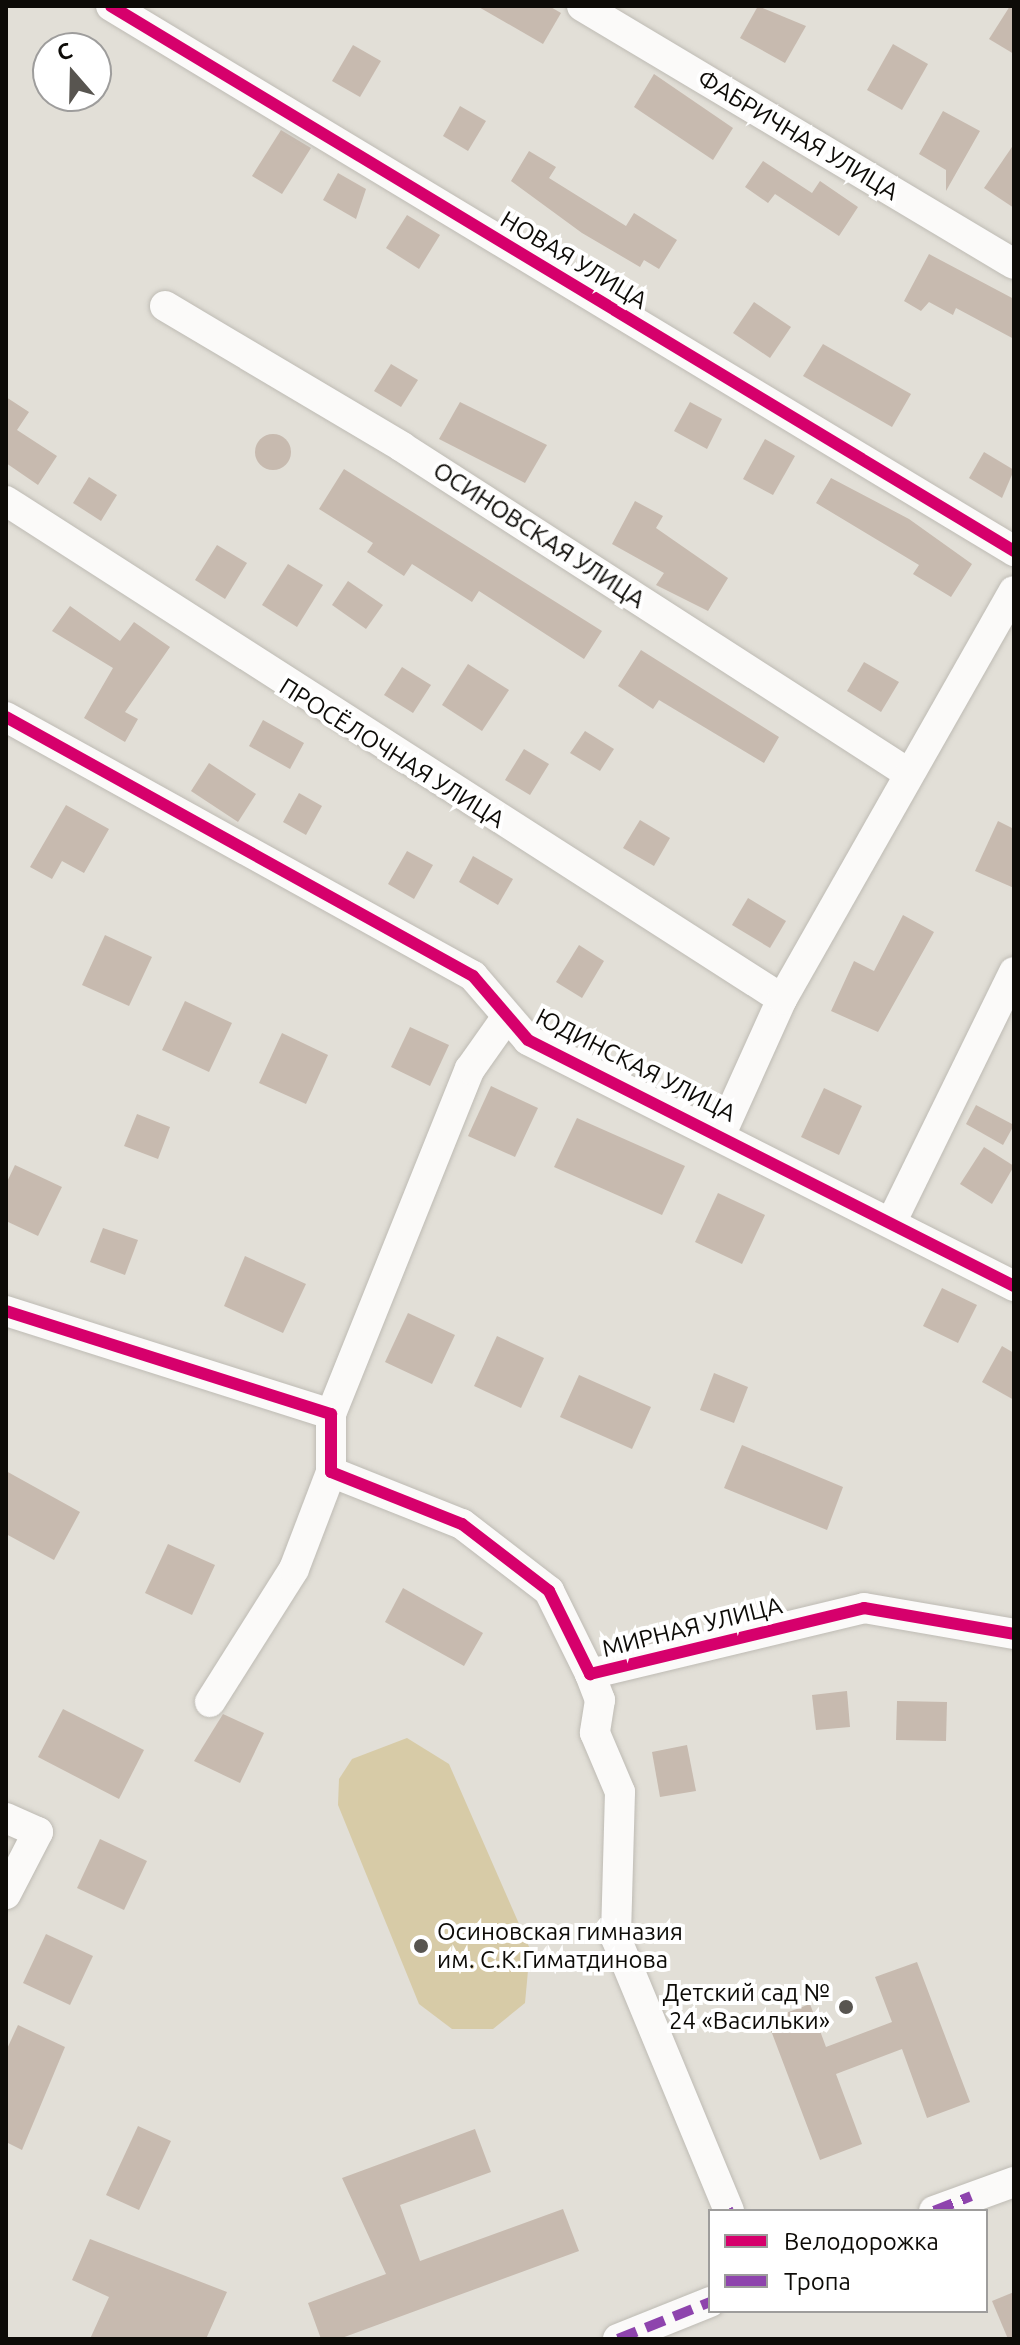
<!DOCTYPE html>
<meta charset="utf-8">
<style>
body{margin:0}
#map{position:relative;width:1020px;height:2345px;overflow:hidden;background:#e2dfd7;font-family:Ubuntu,sans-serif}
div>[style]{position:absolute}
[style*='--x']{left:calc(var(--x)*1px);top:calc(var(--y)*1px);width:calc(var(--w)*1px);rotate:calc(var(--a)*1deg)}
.green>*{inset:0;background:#d7cba7}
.building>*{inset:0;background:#c7baaf}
.round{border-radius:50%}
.roads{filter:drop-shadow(0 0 2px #bebbb4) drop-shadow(0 0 2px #bebbb4)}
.minor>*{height:30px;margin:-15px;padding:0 15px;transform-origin:15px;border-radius:15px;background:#fbfaf9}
.quiet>*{height:10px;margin-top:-5px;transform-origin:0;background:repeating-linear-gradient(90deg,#8e44ad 0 20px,transparent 0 30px)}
.cycleway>*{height:12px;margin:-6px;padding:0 6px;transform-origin:6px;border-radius:6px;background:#d6006c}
.dots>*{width:22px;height:22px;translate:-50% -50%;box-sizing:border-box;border:4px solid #fff;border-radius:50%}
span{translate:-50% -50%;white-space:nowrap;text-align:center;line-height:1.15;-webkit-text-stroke:8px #fff;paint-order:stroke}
.street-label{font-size:24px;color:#0d0b07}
.poi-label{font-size:24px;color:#0d0b07}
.left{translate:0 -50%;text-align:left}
.right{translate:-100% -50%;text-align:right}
.frame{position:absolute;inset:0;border:8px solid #0d0b07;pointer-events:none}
.legend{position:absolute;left:708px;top:2209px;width:280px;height:104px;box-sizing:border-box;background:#fff;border:2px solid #9e9d9c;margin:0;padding:10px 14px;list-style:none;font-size:24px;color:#0d0b07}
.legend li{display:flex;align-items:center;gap:16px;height:40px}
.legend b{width:40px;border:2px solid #9e9d9c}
.north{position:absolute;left:32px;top:32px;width:80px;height:80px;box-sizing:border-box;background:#fff;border:2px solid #9e9d9c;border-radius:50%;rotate:340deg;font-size:22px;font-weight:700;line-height:32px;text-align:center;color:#0d0b07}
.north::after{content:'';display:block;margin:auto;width:28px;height:36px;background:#585550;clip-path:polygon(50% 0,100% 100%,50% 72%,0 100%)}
</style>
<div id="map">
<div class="green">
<div style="clip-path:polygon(407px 1738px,449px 1764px,530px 1949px,525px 2003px,493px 2029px,452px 2029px,419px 2004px,338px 1805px,339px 1779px,352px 1759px)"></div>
</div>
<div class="building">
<div style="clip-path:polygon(477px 6px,549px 6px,561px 13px,543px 44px)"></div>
<div style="clip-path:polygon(758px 6px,806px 26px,785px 63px,740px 38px)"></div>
<div style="clip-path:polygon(1010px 6px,1014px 6px,1014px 54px,989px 39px)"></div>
<div style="clip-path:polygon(893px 44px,928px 64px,902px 110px,867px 90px)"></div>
<div style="clip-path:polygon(353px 45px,381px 61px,360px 97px,332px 81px)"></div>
<div style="clip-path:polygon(654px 74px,733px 128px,713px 160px,634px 107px)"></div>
<div style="clip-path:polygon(460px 106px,486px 121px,468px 151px,443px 136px)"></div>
<div style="clip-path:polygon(943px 111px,980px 131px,946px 191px,946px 170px,919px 154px)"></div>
<div style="clip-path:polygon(281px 130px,311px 148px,282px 194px,252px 176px)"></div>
<div style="clip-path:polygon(1014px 144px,1014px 208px,984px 188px)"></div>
<div style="clip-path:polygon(529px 151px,556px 167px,549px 178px,626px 226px,634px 213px,677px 240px,659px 269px,644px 260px,640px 267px,582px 233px,511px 181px)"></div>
<div style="clip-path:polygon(763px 161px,812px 193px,820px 181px,858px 207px,839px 236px,775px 194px,768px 203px,745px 187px)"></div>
<div style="clip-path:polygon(338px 173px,366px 189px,356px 219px,323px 200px)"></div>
<div style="clip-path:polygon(407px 215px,440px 235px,419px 269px,386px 248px)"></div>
<div style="clip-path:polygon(929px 254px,1014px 299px,1014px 339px,956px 308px,953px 315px,929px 302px,921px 311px,904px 301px)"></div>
<div style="clip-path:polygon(754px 302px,791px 327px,770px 358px,733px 333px)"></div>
<div style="clip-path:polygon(823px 344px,911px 394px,892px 427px,803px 376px)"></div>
<div style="clip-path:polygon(391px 364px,418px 380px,401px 407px,374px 391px)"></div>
<div style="clip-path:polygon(6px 397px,29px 412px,17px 430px,57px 456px,38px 485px,6px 463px)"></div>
<div style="clip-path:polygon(460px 402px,547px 445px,525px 483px,439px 439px)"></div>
<div style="clip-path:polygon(690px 402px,722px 419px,707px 449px,674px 431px)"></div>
<div class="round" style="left:255px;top:434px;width:36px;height:36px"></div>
<div style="clip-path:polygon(765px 439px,795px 456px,773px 495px,743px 479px)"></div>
<div style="clip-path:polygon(984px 452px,1014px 470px,1002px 498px,969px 478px)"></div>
<div style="clip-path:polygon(344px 469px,602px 631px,584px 659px,479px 591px,472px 602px,412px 564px,404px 576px,367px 552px,373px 543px,319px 509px)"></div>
<div style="clip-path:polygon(89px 477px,117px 495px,101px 521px,73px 503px)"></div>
<div style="clip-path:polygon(831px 478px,909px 519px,972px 564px,951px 597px,913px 574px,919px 565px,816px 503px)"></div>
<div style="clip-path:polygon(635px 501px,663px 516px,656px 528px,728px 578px,708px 611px,656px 585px,664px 573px,612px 544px)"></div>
<div style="clip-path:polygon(217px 545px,247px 563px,225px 599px,195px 580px)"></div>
<div style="clip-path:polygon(288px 564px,323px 585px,297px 627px,262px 605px)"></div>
<div style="clip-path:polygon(348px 581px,383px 605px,366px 629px,332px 605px)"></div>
<div style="clip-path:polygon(70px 606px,120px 641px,134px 622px,170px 647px,125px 712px,138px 719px,125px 742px,84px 718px,113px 668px,52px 631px)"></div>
<div style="clip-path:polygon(641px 650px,779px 737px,764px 763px,659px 700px,653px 709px,618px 686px)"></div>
<div style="clip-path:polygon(864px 662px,899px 682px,881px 712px,847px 691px)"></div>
<div style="clip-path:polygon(468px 664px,509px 690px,482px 731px,442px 705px)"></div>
<div style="clip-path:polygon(402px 667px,431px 685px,413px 713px,384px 695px)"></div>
<div style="clip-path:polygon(263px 720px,304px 743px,290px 769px,249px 746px)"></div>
<div style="clip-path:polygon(585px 731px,614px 749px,600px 771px,570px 753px)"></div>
<div style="clip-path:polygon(524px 749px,549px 764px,530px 795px,505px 780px)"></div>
<div style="clip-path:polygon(209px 763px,256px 794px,238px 822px,191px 791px)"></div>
<div style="clip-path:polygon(299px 793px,322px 806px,306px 835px,283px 822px)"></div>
<div style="clip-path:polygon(66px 805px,109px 829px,84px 873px,62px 861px,52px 879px,30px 867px)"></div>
<div style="clip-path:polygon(640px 820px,670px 838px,654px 866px,623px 848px)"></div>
<div style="clip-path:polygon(998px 821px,1014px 829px,1014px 888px,975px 871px)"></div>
<div style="clip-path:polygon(407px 851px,433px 865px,414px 899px,388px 884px)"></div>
<div style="clip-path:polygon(473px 856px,513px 879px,498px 905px,459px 882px)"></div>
<div style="clip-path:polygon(748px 898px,786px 921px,770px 948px,732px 925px)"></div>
<div style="clip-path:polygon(903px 915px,934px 932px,878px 1032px,831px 1011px,854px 961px,874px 971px)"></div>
<div style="clip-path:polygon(105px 935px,152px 957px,129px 1006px,82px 985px)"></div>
<div style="clip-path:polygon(579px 945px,604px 961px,582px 998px,556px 982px)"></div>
<div style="clip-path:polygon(185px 1001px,232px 1023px,209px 1072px,162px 1050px)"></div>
<div style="clip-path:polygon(410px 1027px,449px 1045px,430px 1086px,391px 1067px)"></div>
<div style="clip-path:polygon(282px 1033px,328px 1055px,306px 1104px,259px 1083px)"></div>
<div style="clip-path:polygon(491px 1086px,538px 1108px,515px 1157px,468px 1136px)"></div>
<div style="clip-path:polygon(824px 1088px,862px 1106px,839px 1155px,801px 1137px)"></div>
<div style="clip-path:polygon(976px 1105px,1014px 1125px,1003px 1145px,966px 1124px)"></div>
<div style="clip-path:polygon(137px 1114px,170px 1127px,158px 1159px,124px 1146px)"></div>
<div style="clip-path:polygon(577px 1118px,685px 1166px,662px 1215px,554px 1167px)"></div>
<div style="clip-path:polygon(984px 1147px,1014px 1166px,992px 1204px,960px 1184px)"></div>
<div style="clip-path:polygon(15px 1165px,62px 1187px,38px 1236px,6px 1221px,6px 1184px)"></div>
<div style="clip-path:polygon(718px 1193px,765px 1215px,742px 1264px,695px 1242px)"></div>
<div style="clip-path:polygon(103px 1228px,138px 1240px,125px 1275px,90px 1262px)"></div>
<div style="clip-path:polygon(245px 1256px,306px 1284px,283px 1333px,224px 1306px)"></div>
<div style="clip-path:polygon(942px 1288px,977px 1305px,958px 1343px,923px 1326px)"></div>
<div style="clip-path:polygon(408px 1313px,455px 1335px,432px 1384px,385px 1362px)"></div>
<div style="clip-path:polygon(497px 1336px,544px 1358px,521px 1408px,474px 1386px)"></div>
<div style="clip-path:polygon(1002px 1346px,1014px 1353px,1014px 1400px,982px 1382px)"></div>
<div style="clip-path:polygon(714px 1373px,748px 1387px,734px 1423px,700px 1410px)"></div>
<div style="clip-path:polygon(579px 1375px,651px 1407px,632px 1449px,560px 1417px)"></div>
<div style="clip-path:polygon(742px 1445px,843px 1487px,827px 1530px,724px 1488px)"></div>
<div style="clip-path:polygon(6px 1471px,80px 1512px,54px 1560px,6px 1534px)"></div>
<div style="clip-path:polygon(168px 1544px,215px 1565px,192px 1615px,145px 1593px)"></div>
<div style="clip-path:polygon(403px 1588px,483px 1633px,464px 1666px,385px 1622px)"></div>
<div style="clip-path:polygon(847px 1691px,850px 1727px,816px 1730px,812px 1695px)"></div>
<div style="clip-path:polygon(897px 1701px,947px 1702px,946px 1741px,896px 1740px)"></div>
<div style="clip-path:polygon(63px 1709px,144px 1750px,119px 1799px,38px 1757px)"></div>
<div style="clip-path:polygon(223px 1714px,264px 1733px,240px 1783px,194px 1761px)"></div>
<div style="clip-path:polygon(687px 1745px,696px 1791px,660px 1797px,652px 1752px)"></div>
<div style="clip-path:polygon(100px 1839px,147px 1861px,124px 1910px,77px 1888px)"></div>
<div style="clip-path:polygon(46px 1934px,93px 1956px,70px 2005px,23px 1983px)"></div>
<div style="clip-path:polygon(917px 1962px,970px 2102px,927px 2118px,902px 2049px,836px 2074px,862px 2144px,820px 2160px,767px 2020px,810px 2004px,826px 2047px,892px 2022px,875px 1977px)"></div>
<div style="clip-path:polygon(18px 2025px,65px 2047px,22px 2150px,6px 2142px,6px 2051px)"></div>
<div style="clip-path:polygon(138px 2126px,171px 2141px,139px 2210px,106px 2195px)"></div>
<div style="clip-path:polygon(475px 2129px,491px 2172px,400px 2205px,420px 2261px,563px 2209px,579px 2251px,339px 2339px,321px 2339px,308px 2303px,386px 2274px,342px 2178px)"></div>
<div style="clip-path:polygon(90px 2239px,227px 2292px,206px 2339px,90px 2339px,109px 2297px,72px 2280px)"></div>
<div style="clip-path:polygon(1014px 2292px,1014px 2339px,1008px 2339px,992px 2301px)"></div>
</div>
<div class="roads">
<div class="minor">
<div style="--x:111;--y:6;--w:1055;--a:31.11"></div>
<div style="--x:582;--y:6;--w:503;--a:30.85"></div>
<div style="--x:165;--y:306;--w:276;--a:30.7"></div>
<div style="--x:402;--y:447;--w:602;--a:32.79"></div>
<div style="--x:6;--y:501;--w:922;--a:32.69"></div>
<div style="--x:6;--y:717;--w:534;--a:29.01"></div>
<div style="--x:473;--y:976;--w:84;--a:49.3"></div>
<div style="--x:528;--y:1040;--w:545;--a:26.85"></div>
<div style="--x:721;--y:1134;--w:148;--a:-65.7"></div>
<div style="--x:782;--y:999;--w:469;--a:-60.4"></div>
<div style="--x:893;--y:1219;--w:275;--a:-63.9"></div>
<div style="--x:6;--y:1311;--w:341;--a:17.6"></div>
<div style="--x:331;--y:1414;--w:58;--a:90"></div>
<div style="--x:331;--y:1472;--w:141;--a:21.7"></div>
<div style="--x:462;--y:1524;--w:110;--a:37.6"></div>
<div style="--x:549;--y:1591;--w:93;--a:63.7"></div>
<div style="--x:590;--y:1674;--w:282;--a:-13.5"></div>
<div style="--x:864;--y:1608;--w:152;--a:9.8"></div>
<div style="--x:331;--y:1414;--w:372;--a:-68.1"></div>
<div style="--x:470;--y:1069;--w:62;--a:-54.8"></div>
<div style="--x:590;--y:1674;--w:28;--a:69"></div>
<div style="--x:600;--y:1700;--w:33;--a:99"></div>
<div style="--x:595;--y:1733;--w:64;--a:67"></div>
<div style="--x:620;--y:1792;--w:146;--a:91.6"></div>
<div style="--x:616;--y:1938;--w:295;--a:67.5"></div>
<div style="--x:210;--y:1702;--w:157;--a:-57.7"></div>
<div style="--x:294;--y:1569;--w:104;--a:-69.1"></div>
<div style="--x:6;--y:1818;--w:35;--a:24"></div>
<div style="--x:38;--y:1832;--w:70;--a:117.3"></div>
<div style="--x:934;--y:2211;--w:85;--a:-19.9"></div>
<div style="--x:618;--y:2339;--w:99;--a:-21.9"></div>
</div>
</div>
<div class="quiet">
<div style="--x:728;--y:2209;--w:2;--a:63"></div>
<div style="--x:934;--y:2211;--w:40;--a:-22"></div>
<div style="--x:618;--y:2339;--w:99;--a:-21.9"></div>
</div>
<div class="cycleway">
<div style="--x:111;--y:6;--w:1055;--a:31.11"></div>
<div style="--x:6;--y:717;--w:534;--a:29.01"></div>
<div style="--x:473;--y:976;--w:84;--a:49.3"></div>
<div style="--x:528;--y:1040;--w:545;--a:26.85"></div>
<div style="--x:6;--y:1311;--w:341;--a:17.6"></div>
<div style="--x:331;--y:1414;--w:58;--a:90"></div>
<div style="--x:331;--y:1472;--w:141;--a:21.7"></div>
<div style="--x:462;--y:1524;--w:110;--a:37.6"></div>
<div style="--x:549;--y:1591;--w:93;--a:63.7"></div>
<div style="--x:590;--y:1674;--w:282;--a:-13.5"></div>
<div style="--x:864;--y:1608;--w:152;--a:9.8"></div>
</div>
<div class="dots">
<div style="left:421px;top:1946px;background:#585550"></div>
<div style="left:846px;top:2007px;background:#585550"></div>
</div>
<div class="street-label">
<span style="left:798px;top:135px;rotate:31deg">ФАБРИЧНАЯ УЛИЦА</span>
<span style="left:574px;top:260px;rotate:31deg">НОВАЯ УЛИЦА</span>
<span style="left:539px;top:535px;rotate:33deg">ОСИНОВСКАЯ УЛИЦА</span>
<span style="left:392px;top:753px;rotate:32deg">ПРОСЁЛОЧНАЯ УЛИЦА</span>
<span style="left:636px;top:1065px;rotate:27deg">ЮДИНСКАЯ УЛИЦА</span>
<span style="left:692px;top:1627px;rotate:-14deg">МИРНАЯ УЛИЦА</span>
</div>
<div class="poi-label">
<span class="left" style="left:437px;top:1946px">Осиновская гимназия<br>им. С.К.Гиматдинова</span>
<span class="right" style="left:830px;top:2007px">Детский сад №<br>24 «Васильки»</span>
</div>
<div class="frame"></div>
<ul class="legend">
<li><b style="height:10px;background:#d6006c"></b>Велодорожка</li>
<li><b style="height:10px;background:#8e44ad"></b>Тропа</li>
</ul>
<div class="north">С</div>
</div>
